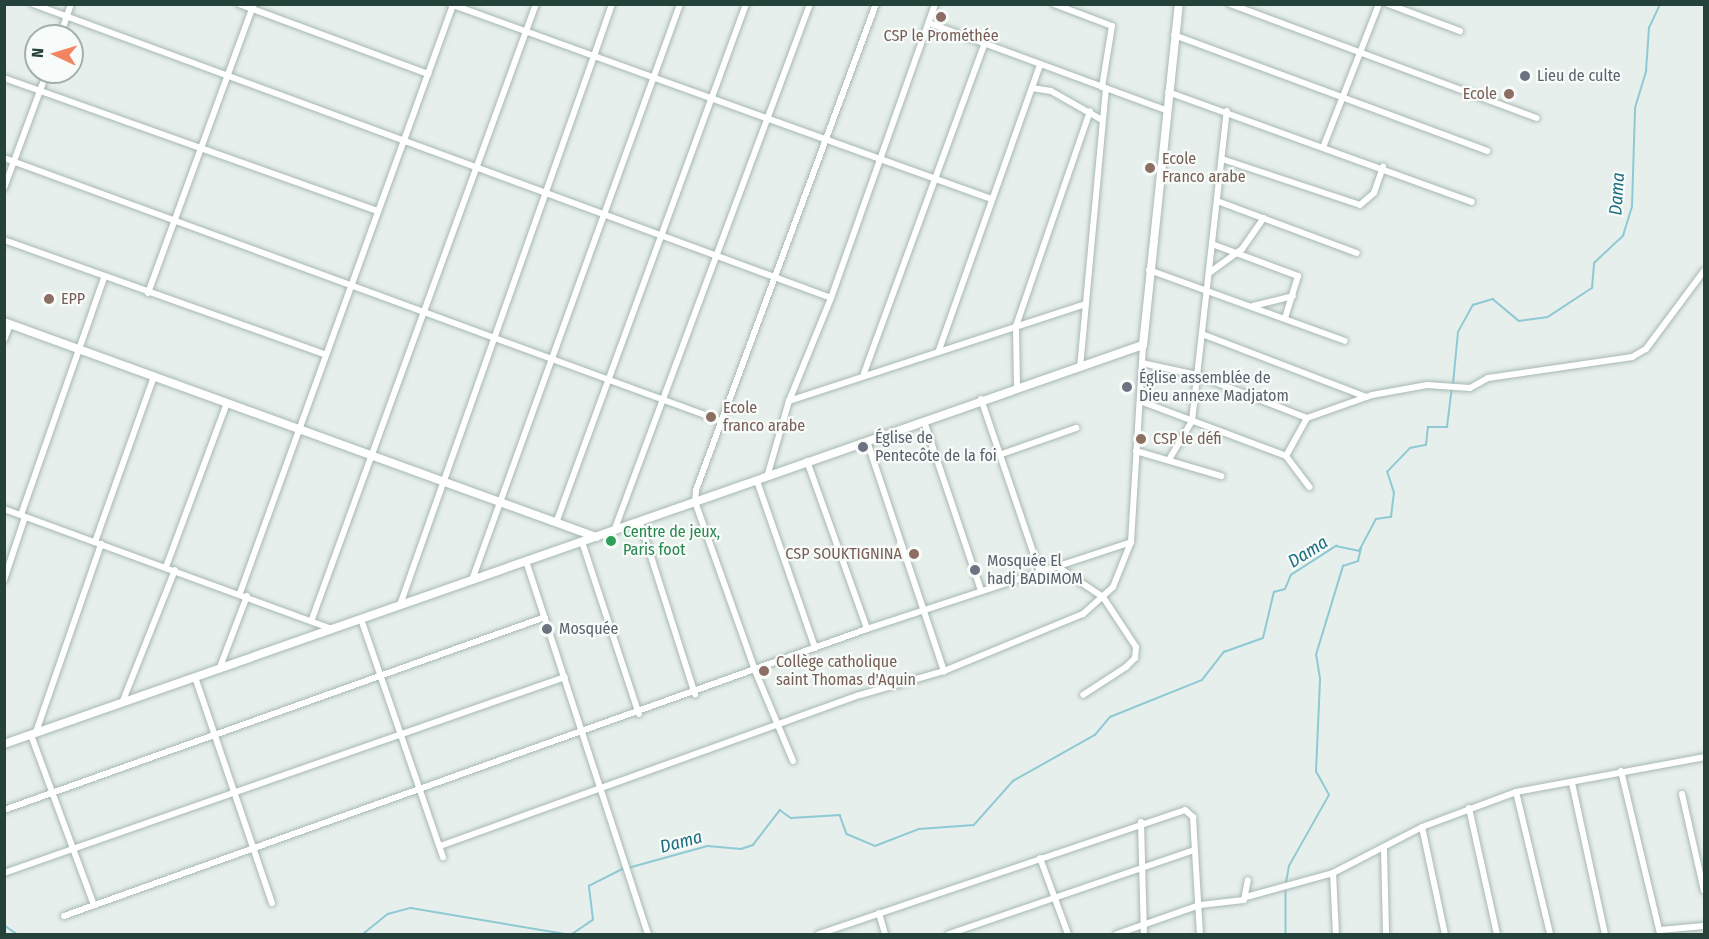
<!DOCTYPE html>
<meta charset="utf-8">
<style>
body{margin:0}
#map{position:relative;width:1709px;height:939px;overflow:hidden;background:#e6efeb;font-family:"Fira Sans Condensed",sans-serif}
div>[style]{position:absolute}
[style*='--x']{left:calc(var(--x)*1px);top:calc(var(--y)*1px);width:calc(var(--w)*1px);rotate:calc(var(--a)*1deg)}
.stream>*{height:1.5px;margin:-0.75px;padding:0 0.75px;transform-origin:0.75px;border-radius:0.75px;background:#8ec9d4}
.roads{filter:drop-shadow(0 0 2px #a8b8b2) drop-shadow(0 0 2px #a8b8b2)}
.minor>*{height:6px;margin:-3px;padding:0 3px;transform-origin:3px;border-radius:3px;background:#fff}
.tertiary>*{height:8px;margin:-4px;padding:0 4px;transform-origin:4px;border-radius:4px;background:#fff}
.dots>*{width:16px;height:16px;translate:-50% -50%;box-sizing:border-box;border:3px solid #f7fbf9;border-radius:50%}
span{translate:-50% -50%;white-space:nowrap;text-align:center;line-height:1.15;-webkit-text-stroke:4.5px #f7fbf9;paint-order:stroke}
.education-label{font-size:16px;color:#785e54}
.right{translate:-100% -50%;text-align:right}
.left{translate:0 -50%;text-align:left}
.worship-label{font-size:16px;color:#5b616d}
.leisure-label{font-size:16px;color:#27864d}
.water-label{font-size:18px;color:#1c6f80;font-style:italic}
.frame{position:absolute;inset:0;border:6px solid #24423a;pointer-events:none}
.north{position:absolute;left:24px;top:24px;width:60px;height:60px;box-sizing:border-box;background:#f7fbf9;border:2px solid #a3b1ad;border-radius:50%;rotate:274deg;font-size:16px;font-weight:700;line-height:24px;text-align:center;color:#24423a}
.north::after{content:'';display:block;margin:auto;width:21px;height:27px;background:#f4845f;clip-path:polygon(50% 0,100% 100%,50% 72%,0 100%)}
</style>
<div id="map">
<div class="stream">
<div style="--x:1453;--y:384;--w:52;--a:-84.5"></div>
<div style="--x:1458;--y:332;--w:31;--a:-61"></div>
<div style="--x:1473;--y:305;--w:21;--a:-17"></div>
<div style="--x:1493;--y:299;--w:34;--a:40"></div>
<div style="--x:1519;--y:321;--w:29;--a:-8"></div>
<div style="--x:1548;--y:317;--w:53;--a:-33.4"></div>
<div style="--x:1592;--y:288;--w:25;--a:-85"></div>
<div style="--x:1594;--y:263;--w:40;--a:-43"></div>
<div style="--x:1623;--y:236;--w:31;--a:-73"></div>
<div style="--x:1632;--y:206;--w:98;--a:-88.2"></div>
<div style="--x:1635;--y:108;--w:39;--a:-73"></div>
<div style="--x:1646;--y:71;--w:43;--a:-86"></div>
<div style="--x:1649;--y:28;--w:26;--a:-65"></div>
<div style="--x:628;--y:868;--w:83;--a:-15.4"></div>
<div style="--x:708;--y:846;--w:33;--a:5"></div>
<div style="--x:741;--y:849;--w:13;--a:-18"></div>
<div style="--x:753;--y:845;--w:44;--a:-52.4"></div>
<div style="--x:780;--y:810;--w:14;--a:36"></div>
<div style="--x:791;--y:818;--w:49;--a:-3.5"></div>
<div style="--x:840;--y:815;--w:20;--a:70"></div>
<div style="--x:847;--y:834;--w:30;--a:23"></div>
<div style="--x:875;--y:846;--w:47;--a:-21.1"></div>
<div style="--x:919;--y:829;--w:55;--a:-4.2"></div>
<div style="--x:974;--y:825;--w:59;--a:-48.4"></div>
<div style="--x:1013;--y:781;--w:94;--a:-29.3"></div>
<div style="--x:1095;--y:735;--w:23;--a:-50"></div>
<div style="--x:1110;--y:717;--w:99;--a:-21.9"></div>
<div style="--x:1202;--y:680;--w:36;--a:-52"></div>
<div style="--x:1224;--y:652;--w:41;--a:-19.7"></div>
<div style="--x:1263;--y:638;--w:47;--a:-76.6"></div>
<div style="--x:1274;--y:592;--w:11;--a:-15"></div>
<div style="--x:1285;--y:589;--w:15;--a:-67"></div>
<div style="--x:1291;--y:575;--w:54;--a:-32.8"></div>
<div style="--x:1336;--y:546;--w:24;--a:12"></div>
<div style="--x:1359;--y:551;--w:36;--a:-62"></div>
<div style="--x:1376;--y:519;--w:15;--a:-8"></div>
<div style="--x:1391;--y:517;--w:24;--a:-83"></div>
<div style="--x:1394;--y:493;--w:22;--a:-108"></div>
<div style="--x:1387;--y:472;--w:33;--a:-46"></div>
<div style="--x:1410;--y:448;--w:16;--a:-11"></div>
<div style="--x:1426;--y:445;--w:18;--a:-84"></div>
<div style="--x:1428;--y:427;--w:19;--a:0"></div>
<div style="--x:1447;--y:427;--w:38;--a:-83"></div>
<div style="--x:1286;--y:883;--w:17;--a:-80"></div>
<div style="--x:1289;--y:866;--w:81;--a:-60.6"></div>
<div style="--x:1329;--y:795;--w:26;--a:-119"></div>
<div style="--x:1316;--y:772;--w:93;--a:-87.5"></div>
<div style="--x:1320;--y:679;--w:24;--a:-99"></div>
<div style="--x:1316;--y:655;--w:93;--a:-73.1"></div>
<div style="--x:1343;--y:566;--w:16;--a:-18"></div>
<div style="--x:1358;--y:561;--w:13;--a:-77"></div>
<div style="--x:1286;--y:888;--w:46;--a:90"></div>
<div style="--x:4;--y:925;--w:16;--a:35"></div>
<div style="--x:363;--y:934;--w:32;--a:-39"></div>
<div style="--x:388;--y:914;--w:24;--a:-15"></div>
<div style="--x:411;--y:908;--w:156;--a:9.6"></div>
<div style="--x:572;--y:934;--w:25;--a:-34"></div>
<div style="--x:593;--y:920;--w:34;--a:-97"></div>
<div style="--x:589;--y:886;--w:38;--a:-27"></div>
</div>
<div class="roads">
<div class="minor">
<div style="--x:33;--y:4;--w:850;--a:20.22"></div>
<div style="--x:239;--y:4;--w:202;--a:20.3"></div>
<div style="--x:612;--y:4;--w:55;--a:109.1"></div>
<div style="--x:594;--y:56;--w:422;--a:19.8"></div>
<div style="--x:1054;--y:4;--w:62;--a:20.8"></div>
<div style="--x:1112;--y:26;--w:62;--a:99.3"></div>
<div style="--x:1230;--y:4;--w:327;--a:20.4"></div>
<div style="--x:1388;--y:4;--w:77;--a:20.6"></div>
<div style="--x:929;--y:23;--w:252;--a:20.2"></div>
<div style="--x:1174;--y:35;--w:334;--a:20.3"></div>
<div style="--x:60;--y:36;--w:34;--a:-71"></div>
<div style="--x:4;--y:78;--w:396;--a:19.6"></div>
<div style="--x:1032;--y:88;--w:19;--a:9"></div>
<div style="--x:1051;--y:91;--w:59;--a:29.6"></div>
<div style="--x:1168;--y:92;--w:323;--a:19.9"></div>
<div style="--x:1324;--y:145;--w:151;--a:-68.7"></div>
<div style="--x:4;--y:158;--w:764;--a:20.14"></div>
<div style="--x:1222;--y:159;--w:145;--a:18.4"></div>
<div style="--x:1360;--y:205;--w:18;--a:-41"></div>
<div style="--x:1374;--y:193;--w:28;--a:-71"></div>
<div style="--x:4;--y:188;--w:124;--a:-69.7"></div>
<div style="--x:1217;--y:201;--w:149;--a:20.4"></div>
<div style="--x:4;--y:240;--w:340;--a:19.6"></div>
<div style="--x:1212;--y:244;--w:92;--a:20.4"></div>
<div style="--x:1298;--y:276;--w:44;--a:107.2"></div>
<div style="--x:1149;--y:270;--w:208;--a:19.9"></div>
<div style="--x:1209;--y:273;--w:41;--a:-36"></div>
<div style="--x:1242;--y:249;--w:38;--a:-55"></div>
<div style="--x:148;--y:293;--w:308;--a:-69.9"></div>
<div style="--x:1253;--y:306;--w:41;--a:-14"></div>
<div style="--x:1202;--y:334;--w:176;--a:21"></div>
<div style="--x:4;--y:340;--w:17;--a:-69"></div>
<div style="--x:939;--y:350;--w:303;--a:-70.5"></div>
<div style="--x:1142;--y:363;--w:56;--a:12.3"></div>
<div style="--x:1197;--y:375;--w:118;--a:21.4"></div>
<div style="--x:1080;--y:368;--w:281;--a:-84.7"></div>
<div style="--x:864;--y:373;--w:351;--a:-69.9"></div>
<div style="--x:1017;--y:386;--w:60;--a:-91"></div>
<div style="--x:1016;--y:326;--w:227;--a:-71"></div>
<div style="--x:981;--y:399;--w:183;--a:71.2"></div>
<div style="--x:789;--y:401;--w:312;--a:-18.1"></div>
<div style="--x:1140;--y:401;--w:156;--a:20.6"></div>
<div style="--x:1286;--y:456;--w:39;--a:53"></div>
<div style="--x:924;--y:421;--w:178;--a:71.4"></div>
<div style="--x:867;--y:441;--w:243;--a:71.5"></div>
<div style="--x:1136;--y:451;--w:89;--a:16.4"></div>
<div style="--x:999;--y:455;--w:82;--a:-19.3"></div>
<div style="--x:1286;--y:456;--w:43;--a:-61.1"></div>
<div style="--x:1307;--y:418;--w:69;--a:-19.5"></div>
<div style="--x:1372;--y:395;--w:56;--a:-10.3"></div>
<div style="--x:1427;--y:385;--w:43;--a:4"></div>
<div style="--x:1470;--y:388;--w:21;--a:-29"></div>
<div style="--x:1488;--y:378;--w:146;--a:-8.3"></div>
<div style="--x:1632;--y:357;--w:16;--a:-30"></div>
<div style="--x:1646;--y:349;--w:97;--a:-53.4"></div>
<div style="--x:1170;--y:458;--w:43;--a:-59.3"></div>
<div style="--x:1192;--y:421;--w:312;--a:-83.6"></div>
<div style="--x:807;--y:461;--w:178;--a:70.3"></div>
<div style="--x:767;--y:477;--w:79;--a:-73.9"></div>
<div style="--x:789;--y:401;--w:111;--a:-67.8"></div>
<div style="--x:831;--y:298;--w:312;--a:-70.5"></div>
<div style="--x:757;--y:481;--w:177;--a:70.8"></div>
<div style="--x:4;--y:509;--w:349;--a:20.1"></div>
<div style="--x:21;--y:515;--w:251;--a:-70.7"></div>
<div style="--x:640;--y:522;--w:181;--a:72.3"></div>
<div style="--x:556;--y:523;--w:553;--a:-69.89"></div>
<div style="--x:614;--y:531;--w:562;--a:-69.6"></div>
<div style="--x:95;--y:542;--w:176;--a:-70.4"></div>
<div style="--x:582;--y:542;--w:181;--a:71.7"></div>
<div style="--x:526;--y:561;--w:392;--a:71.9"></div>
<div style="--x:166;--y:567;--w:175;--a:-69.6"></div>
<div style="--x:1058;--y:567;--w:54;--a:33.7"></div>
<div style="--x:1103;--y:597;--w:60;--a:56.6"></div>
<div style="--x:1136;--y:647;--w:11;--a:95"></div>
<div style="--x:1135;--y:658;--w:13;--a:135"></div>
<div style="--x:1126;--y:667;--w:51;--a:146.9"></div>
<div style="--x:4;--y:580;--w:66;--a:-71.6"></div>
<div style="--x:472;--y:580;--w:612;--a:-70.14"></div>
<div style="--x:240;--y:593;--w:625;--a:-70.09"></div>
<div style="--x:400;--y:605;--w:582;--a:-70.54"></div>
<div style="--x:594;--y:56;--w:153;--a:-160.1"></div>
<div style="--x:312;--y:619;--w:655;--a:-69.99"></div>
<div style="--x:361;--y:619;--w:252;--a:71"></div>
<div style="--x:220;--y:667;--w:76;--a:-69.2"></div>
<div style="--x:195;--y:677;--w:239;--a:71.2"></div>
<div style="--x:122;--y:703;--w:143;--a:-68.3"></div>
<div style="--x:36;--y:732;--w:199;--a:-70.9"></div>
<div style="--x:31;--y:735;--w:181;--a:69.7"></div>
<div style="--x:793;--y:761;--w:95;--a:-112.8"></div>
<div style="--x:756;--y:673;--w:182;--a:-109.6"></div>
<div style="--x:695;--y:502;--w:12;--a:-85"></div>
<div style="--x:696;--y:490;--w:518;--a:-69.68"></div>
<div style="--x:1621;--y:771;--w:168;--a:76.5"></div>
<div style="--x:1572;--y:783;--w:155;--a:77.7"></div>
<div style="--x:1516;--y:792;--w:146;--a:76.5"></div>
<div style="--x:1682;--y:794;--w:99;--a:77.2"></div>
<div style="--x:1469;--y:808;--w:129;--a:77.5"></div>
<div style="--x:4;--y:810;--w:574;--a:-19.63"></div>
<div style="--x:1141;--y:822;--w:112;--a:88.5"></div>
<div style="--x:1422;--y:827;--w:109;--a:77.9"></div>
<div style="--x:440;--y:846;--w:446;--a:-19.8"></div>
<div style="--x:860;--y:695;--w:87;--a:-15.9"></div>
<div style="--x:944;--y:671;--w:150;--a:-22.3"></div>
<div style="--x:1083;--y:614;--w:40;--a:-42"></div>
<div style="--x:1113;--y:587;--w:48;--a:-68.2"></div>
<div style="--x:1131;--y:542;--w:197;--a:-86.5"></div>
<div style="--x:1384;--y:850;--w:84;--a:88.6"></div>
<div style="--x:1040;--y:858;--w:81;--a:69.8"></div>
<div style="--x:4;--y:873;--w:594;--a:-19.26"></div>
<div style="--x:1333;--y:873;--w:61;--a:87.2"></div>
<div style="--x:1246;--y:897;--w:90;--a:-15.4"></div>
<div style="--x:1333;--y:873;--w:100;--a:-27.3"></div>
<div style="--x:1422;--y:827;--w:100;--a:-20.4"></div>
<div style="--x:1516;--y:792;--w:191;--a:-10.5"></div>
<div style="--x:879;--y:913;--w:22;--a:74"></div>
<div style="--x:64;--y:916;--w:853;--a:-19.67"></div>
<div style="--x:867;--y:629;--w:278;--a:-18.2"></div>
<div style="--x:1660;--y:930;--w:44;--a:-5.2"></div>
<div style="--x:819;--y:934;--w:386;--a:-18.7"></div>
<div style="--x:1185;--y:810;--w:11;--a:41"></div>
<div style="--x:1193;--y:817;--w:117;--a:86.6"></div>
<div style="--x:949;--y:934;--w:260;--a:-18.9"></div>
<div style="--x:1117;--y:934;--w:88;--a:-19.3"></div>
<div style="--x:1200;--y:905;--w:44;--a:-6.5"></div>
<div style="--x:1244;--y:900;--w:20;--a:-79"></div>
</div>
<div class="tertiary">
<div style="--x:4;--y:322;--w:630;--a:19.96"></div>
<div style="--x:4;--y:744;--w:1207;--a:-19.31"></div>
<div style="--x:1143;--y:345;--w:343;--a:-84"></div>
</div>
</div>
<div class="dots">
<div style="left:941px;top:17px;background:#8d6e63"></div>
<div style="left:1525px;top:76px;background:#6b7280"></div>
<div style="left:1509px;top:94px;background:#8d6e63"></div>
<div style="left:1150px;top:168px;background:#8d6e63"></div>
<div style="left:49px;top:299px;background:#8d6e63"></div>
<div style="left:1127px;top:387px;background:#6b7280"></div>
<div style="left:711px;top:417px;background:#8d6e63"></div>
<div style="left:1141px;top:439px;background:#8d6e63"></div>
<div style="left:863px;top:447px;background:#6b7280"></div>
<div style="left:611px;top:541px;background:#2e9e5b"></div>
<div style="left:914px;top:554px;background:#8d6e63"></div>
<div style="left:975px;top:570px;background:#6b7280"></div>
<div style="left:547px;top:629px;background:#6b7280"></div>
<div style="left:764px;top:671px;background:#8d6e63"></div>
</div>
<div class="education-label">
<span style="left:941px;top:36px">CSP le Prométhée</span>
<span class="right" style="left:1497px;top:94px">Ecole</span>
<span class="left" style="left:1162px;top:168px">Ecole<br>Franco arabe</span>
<span class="left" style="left:61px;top:299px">EPP</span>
<span class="left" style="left:723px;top:417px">Ecole<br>franco arabe</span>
<span class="left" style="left:1153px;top:439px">CSP le défi</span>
<span class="right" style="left:902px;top:554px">CSP SOUKTIGNINA</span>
<span class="left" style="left:776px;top:671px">Collège catholique<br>saint Thomas d'Aquin</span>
</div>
<div class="worship-label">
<span class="left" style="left:1537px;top:76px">Lieu de culte</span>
<span class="left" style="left:1139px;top:387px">Église assemblée de<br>Dieu annexe Madjatom</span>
<span class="left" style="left:875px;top:447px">Église de<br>Pentecôte de la foi</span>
<span class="left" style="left:987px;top:570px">Mosquée El<br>hadj BADIMOM</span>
<span class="left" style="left:559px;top:629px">Mosquée</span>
</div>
<div class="leisure-label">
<span class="left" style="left:623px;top:541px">Centre de jeux,<br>Paris foot</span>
</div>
<div class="water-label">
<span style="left:1617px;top:194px;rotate:-86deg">Dama</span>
<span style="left:1308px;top:552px;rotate:-32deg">Dama</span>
<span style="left:681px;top:842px;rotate:-15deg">Dama</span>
</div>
<div class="frame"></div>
<div class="north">N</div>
</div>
